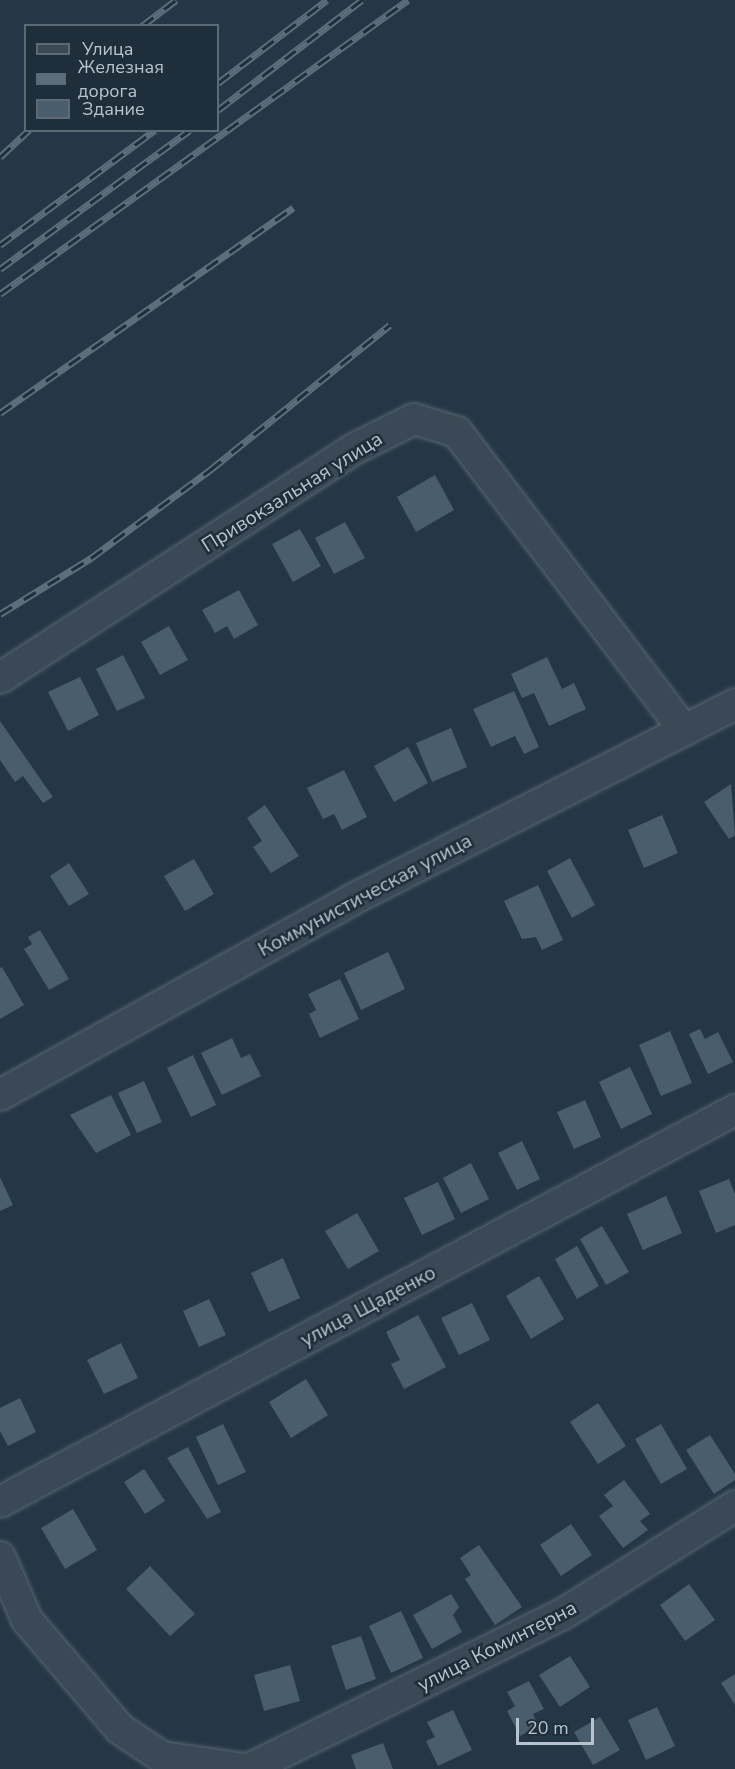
<!DOCTYPE html>
<meta charset="utf-8">
<style>
body{margin:0}
#map{position:relative;width:735px;height:1769px;overflow:hidden;background:#253746;font-family:"Nunito Sans",sans-serif}
div>[style]{position:absolute}
[style*='--x']{left:calc(var(--x)*1px);top:calc(var(--y)*1px);width:calc(var(--w)*1px);rotate:calc(var(--a)*1deg)}
.building>*{inset:0;background:#495d6c}
.roads{filter:drop-shadow(0 0 2px #596672) drop-shadow(0 0 2px #596672)}
.minor>*{height:30px;margin:-15px;padding:0 15px;transform-origin:15px;border-radius:15px;background:#3a4955}
.rail>*{height:7px;margin-top:-3.5px;transform-origin:0;background:repeating-linear-gradient(90deg,#1f2e3b 0 14px,#5c6d7c 0 28px);box-sizing:border-box;border-block:2px solid #5c6d7c}
span{translate:-50% -50%;white-space:nowrap;text-align:center;line-height:1.15;-webkit-text-stroke:5px #1f2e3b;paint-order:stroke}
.street-label{font-size:20px;color:#b8c3ce}
.legend{position:absolute;left:24px;top:24px;width:195px;height:108px;box-sizing:border-box;background:#1f2e3b;border:2px solid #5c6a76;margin:0;padding:8px 10px;list-style:none;font-size:18px;color:#b8c3ce}
.legend li{display:flex;align-items:center;gap:12px;height:30px}
.legend b{width:30px;border:2px solid #5c6a76}
.scale{position:absolute;left:516px;top:1718px;width:78px;height:27px;box-sizing:border-box;border:3px solid #b8c3ce;border-top:0;padding-left:8px;font-size:18px;line-height:21px;white-space:nowrap;color:#b8c3ce;-webkit-text-stroke:4px #1f2e3b;paint-order:stroke}
</style>
<div id="map">
<div class="building">
<div style="clip-path:polygon(435px 475px,454px 510px,416px 532px,397px 497px)"></div>
<div style="clip-path:polygon(345px 522px,365px 558px,334px 574px,315px 538px)"></div>
<div style="clip-path:polygon(300px 529px,321px 566px,293px 582px,272px 544px)"></div>
<div style="clip-path:polygon(239px 590px,258px 625px,234px 639px,227px 626px,215px 633px,202px 610px)"></div>
<div style="clip-path:polygon(169px 626px,188px 660px,160px 675px,141px 642px)"></div>
<div style="clip-path:polygon(123px 655px,145px 698px,117px 711px,96px 669px)"></div>
<div style="clip-path:polygon(547px 657px,562px 689px,574px 683px,586px 709px,549px 726px,534px 693px,522px 698px,511px 674px)"></div>
<div style="clip-path:polygon(80px 677px,99px 715px,68px 731px,48px 692px)"></div>
<div style="clip-path:polygon(514px 691px,539px 747px,524px 754px,515px 736px,491px 747px,473px 709px)"></div>
<div style="clip-path:polygon(0 721px,53px 797px,43px 803px,23px 776px,15px 782px,0 760px)"></div>
<div style="clip-path:polygon(451px 728px,467px 767px,432px 782px,416px 743px)"></div>
<div style="clip-path:polygon(408px 747px,428px 783px,394px 802px,374px 766px)"></div>
<div style="clip-path:polygon(344px 770px,367px 817px,342px 830px,334px 814px,323px 819px,307px 788px)"></div>
<div style="clip-path:polygon(731px 784px,735px 835px,729px 839px,704px 802px)"></div>
<div style="clip-path:polygon(265px 805px,299px 856px,271px 873px,253px 847px,262px 841px,247px 818px)"></div>
<div style="clip-path:polygon(662px 815px,678px 853px,644px 868px,628px 830px)"></div>
<div style="clip-path:polygon(570px 858px,595px 905px,572px 918px,547px 871px)"></div>
<div style="clip-path:polygon(194px 859px,214px 894px,185px 911px,164px 876px)"></div>
<div style="clip-path:polygon(69px 863px,89px 894px,69px 906px,50px 876px)"></div>
<div style="clip-path:polygon(538px 885px,563px 940px,542px 950px,536px 937px,522px 939px,504px 901px)"></div>
<div style="clip-path:polygon(40px 930px,69px 979px,49px 990px,24px 949px,32px 944px,28px 937px)"></div>
<div style="clip-path:polygon(388px 952px,405px 989px,361px 1010px,344px 973px)"></div>
<div style="clip-path:polygon(2px 967px,24px 1005px,0 1019px,0 968px)"></div>
<div style="clip-path:polygon(340px 979px,359px 1019px,320px 1038px,309px 1014px,316px 1010px,308px 994px)"></div>
<div style="clip-path:polygon(700px 1029px,705px 1039px,718px 1032px,733px 1062px,708px 1074px,689px 1034px)"></div>
<div style="clip-path:polygon(670px 1031px,692px 1083px,661px 1096px,639px 1045px)"></div>
<div style="clip-path:polygon(232px 1038px,241px 1058px,250px 1054px,261px 1076px,222px 1095px,201px 1053px)"></div>
<div style="clip-path:polygon(193px 1055px,216px 1105px,191px 1117px,167px 1068px)"></div>
<div style="clip-path:polygon(630px 1067px,652px 1114px,621px 1129px,599px 1082px)"></div>
<div style="clip-path:polygon(144px 1081px,162px 1122px,137px 1133px,118px 1093px)"></div>
<div style="clip-path:polygon(111px 1095px,131px 1135px,96px 1153px,70px 1115px)"></div>
<div style="clip-path:polygon(585px 1100px,601px 1137px,574px 1149px,557px 1112px)"></div>
<div style="clip-path:polygon(522px 1141px,540px 1179px,517px 1190px,498px 1153px)"></div>
<div style="clip-path:polygon(471px 1163px,489px 1199px,461px 1213px,443px 1178px)"></div>
<div style="clip-path:polygon(0 1177px,13px 1205px,0 1211px)"></div>
<div style="clip-path:polygon(729px 1179px,735px 1194px,735px 1225px,716px 1233px,699px 1191px)"></div>
<div style="clip-path:polygon(438px 1182px,455px 1219px,422px 1235px,404px 1198px)"></div>
<div style="clip-path:polygon(666px 1196px,682px 1233px,643px 1250px,627px 1214px)"></div>
<div style="clip-path:polygon(357px 1213px,379px 1251px,348px 1269px,325px 1231px)"></div>
<div style="clip-path:polygon(602px 1226px,629px 1272px,606px 1285px,580px 1239px)"></div>
<div style="clip-path:polygon(577px 1246px,599px 1286px,577px 1299px,555px 1259px)"></div>
<div style="clip-path:polygon(283px 1258px,300px 1298px,269px 1312px,251px 1273px)"></div>
<div style="clip-path:polygon(539px 1276px,564px 1319px,531px 1339px,506px 1296px)"></div>
<div style="clip-path:polygon(209px 1299px,226px 1335px,199px 1347px,183px 1311px)"></div>
<div style="clip-path:polygon(472px 1303px,490px 1340px,459px 1355px,441px 1318px)"></div>
<div style="clip-path:polygon(418px 1315px,446px 1367px,404px 1389px,391px 1364px,400px 1360px,386px 1332px)"></div>
<div style="clip-path:polygon(121px 1343px,138px 1378px,104px 1394px,87px 1360px)"></div>
<div style="clip-path:polygon(306px 1379px,328px 1415px,291px 1438px,269px 1402px)"></div>
<div style="clip-path:polygon(20px 1398px,36px 1432px,8px 1446px,0 1431px,0 1408px)"></div>
<div style="clip-path:polygon(598px 1403px,626px 1446px,598px 1464px,570px 1422px)"></div>
<div style="clip-path:polygon(223px 1424px,246px 1472px,218px 1485px,196px 1437px)"></div>
<div style="clip-path:polygon(661px 1424px,687px 1469px,661px 1484px,635px 1439px)"></div>
<div style="clip-path:polygon(710px 1435px,735px 1474px,735px 1480px,714px 1494px,686px 1450px)"></div>
<div style="clip-path:polygon(188px 1447px,221px 1512px,207px 1519px,167px 1458px)"></div>
<div style="clip-path:polygon(144px 1469px,165px 1501px,145px 1514px,124px 1482px)"></div>
<div style="clip-path:polygon(624px 1480px,650px 1514px,640px 1521px,648px 1530px,623px 1548px,599px 1516px,613px 1506px,604px 1495px)"></div>
<div style="clip-path:polygon(73px 1509px,97px 1550px,65px 1569px,41px 1528px)"></div>
<div style="clip-path:polygon(571px 1524px,592px 1555px,561px 1576px,540px 1545px)"></div>
<div style="clip-path:polygon(479px 1545px,522px 1607px,495px 1625px,465px 1579px,471px 1575px,460px 1558px)"></div>
<div style="clip-path:polygon(150px 1566px,195px 1614px,170px 1636px,126px 1589px)"></div>
<div style="clip-path:polygon(689px 1584px,715px 1620px,685px 1641px,660px 1605px)"></div>
<div style="clip-path:polygon(451px 1594px,459px 1607px,453px 1615px,462px 1632px,432px 1649px,413px 1615px)"></div>
<div style="clip-path:polygon(401px 1611px,423px 1658px,391px 1673px,369px 1626px)"></div>
<div style="clip-path:polygon(361px 1636px,376px 1679px,346px 1690px,331px 1646px)"></div>
<div style="clip-path:polygon(570px 1656px,590px 1687px,560px 1707px,539px 1675px)"></div>
<div style="clip-path:polygon(290px 1665px,300px 1701px,264px 1711px,254px 1675px)"></div>
<div style="clip-path:polygon(735px 1674px,735px 1705px,721px 1683px)"></div>
<div style="clip-path:polygon(529px 1681px,544px 1709px,533px 1714px,539px 1726px,520px 1736px,507px 1711px,515px 1706px,507px 1692px)"></div>
<div style="clip-path:polygon(657px 1707px,675px 1746px,646px 1760px,628px 1720px)"></div>
<div style="clip-path:polygon(453px 1710px,472px 1750px,438px 1766px,426px 1741px,435px 1737px,427px 1722px)"></div>
<div style="clip-path:polygon(600px 1717px,620px 1750px,593px 1765px,574px 1732px)"></div>
<div style="clip-path:polygon(383px 1743px,393px 1769px,356px 1769px,351px 1755px)"></div>
</div>
<div class="roads">
<div class="minor">
<div style="--x:0;--y:678;--w:422;--a:-32.9"></div>
<div style="--x:354;--y:449;--w:67;--a:-26.6"></div>
<div style="--x:414;--y:419;--w:45;--a:16.8"></div>
<div style="--x:457;--y:432;--w:375;--a:52.7"></div>
<div style="--x:0;--y:1095;--w:404;--a:-29"></div>
<div style="--x:353;--y:899;--w:429;--a:-27"></div>
<div style="--x:0;--y:1502;--w:833;--a:-28.07"></div>
<div style="--x:0;--y:1557;--w:69;--a:66.8"></div>
<div style="--x:27;--y:1620;--w:143;--a:49.5"></div>
<div style="--x:120;--y:1729;--w:50;--a:33.7"></div>
<div style="--x:162;--y:1757;--w:83;--a:8.3"></div>
<div style="--x:249;--y:1769;--w:350;--a:-26.3"></div>
<div style="--x:563;--y:1614;--w:203;--a:-32.1"></div>
</div>
</div>
<div class="rail">
<div style="--x:142;--y:26;--w:43;--a:-37.4"></div>
<div style="--x:218;--y:83;--w:137;--a:-37.3"></div>
<div style="--x:218;--y:110;--w:181;--a:-37.4"></div>
<div style="--x:0;--y:157;--w:40;--a:-43"></div>
<div style="--x:0;--y:245;--w:193;--a:-36.6"></div>
<div style="--x:0;--y:269;--w:235;--a:-36.2"></div>
<div style="--x:0;--y:294;--w:503;--a:-35.78"></div>
<div style="--x:0;--y:413;--w:358;--a:-35"></div>
<div style="--x:0;--y:614;--w:107;--a:-31.6"></div>
<div style="--x:91;--y:558;--w:148;--a:-36.5"></div>
<div style="--x:210;--y:470;--w:231;--a:-38.9"></div>
</div>
<div class="street-label">
<span style="left:292px;top:492px;rotate:-32deg">Привокзальная улица</span>
<span style="left:365px;top:895px;rotate:-28deg">Коммунистическая улица</span>
<span style="left:368px;top:1306px;rotate:-28deg">улица Щаденко</span>
<span style="left:497px;top:1646px;rotate:-27deg">улица Коминтерна</span>
</div>
<ul class="legend">
<li><b style="height:8px;background:#3a4955"></b>Улица</li>
<li><b style="height:8px;background:#5c6d7c"></b>Железная дорога</li>
<li><b style="height:16px;background:#495d6c"></b>Здание</li>
</ul>
<div class="scale">20 m</div>
</div>
